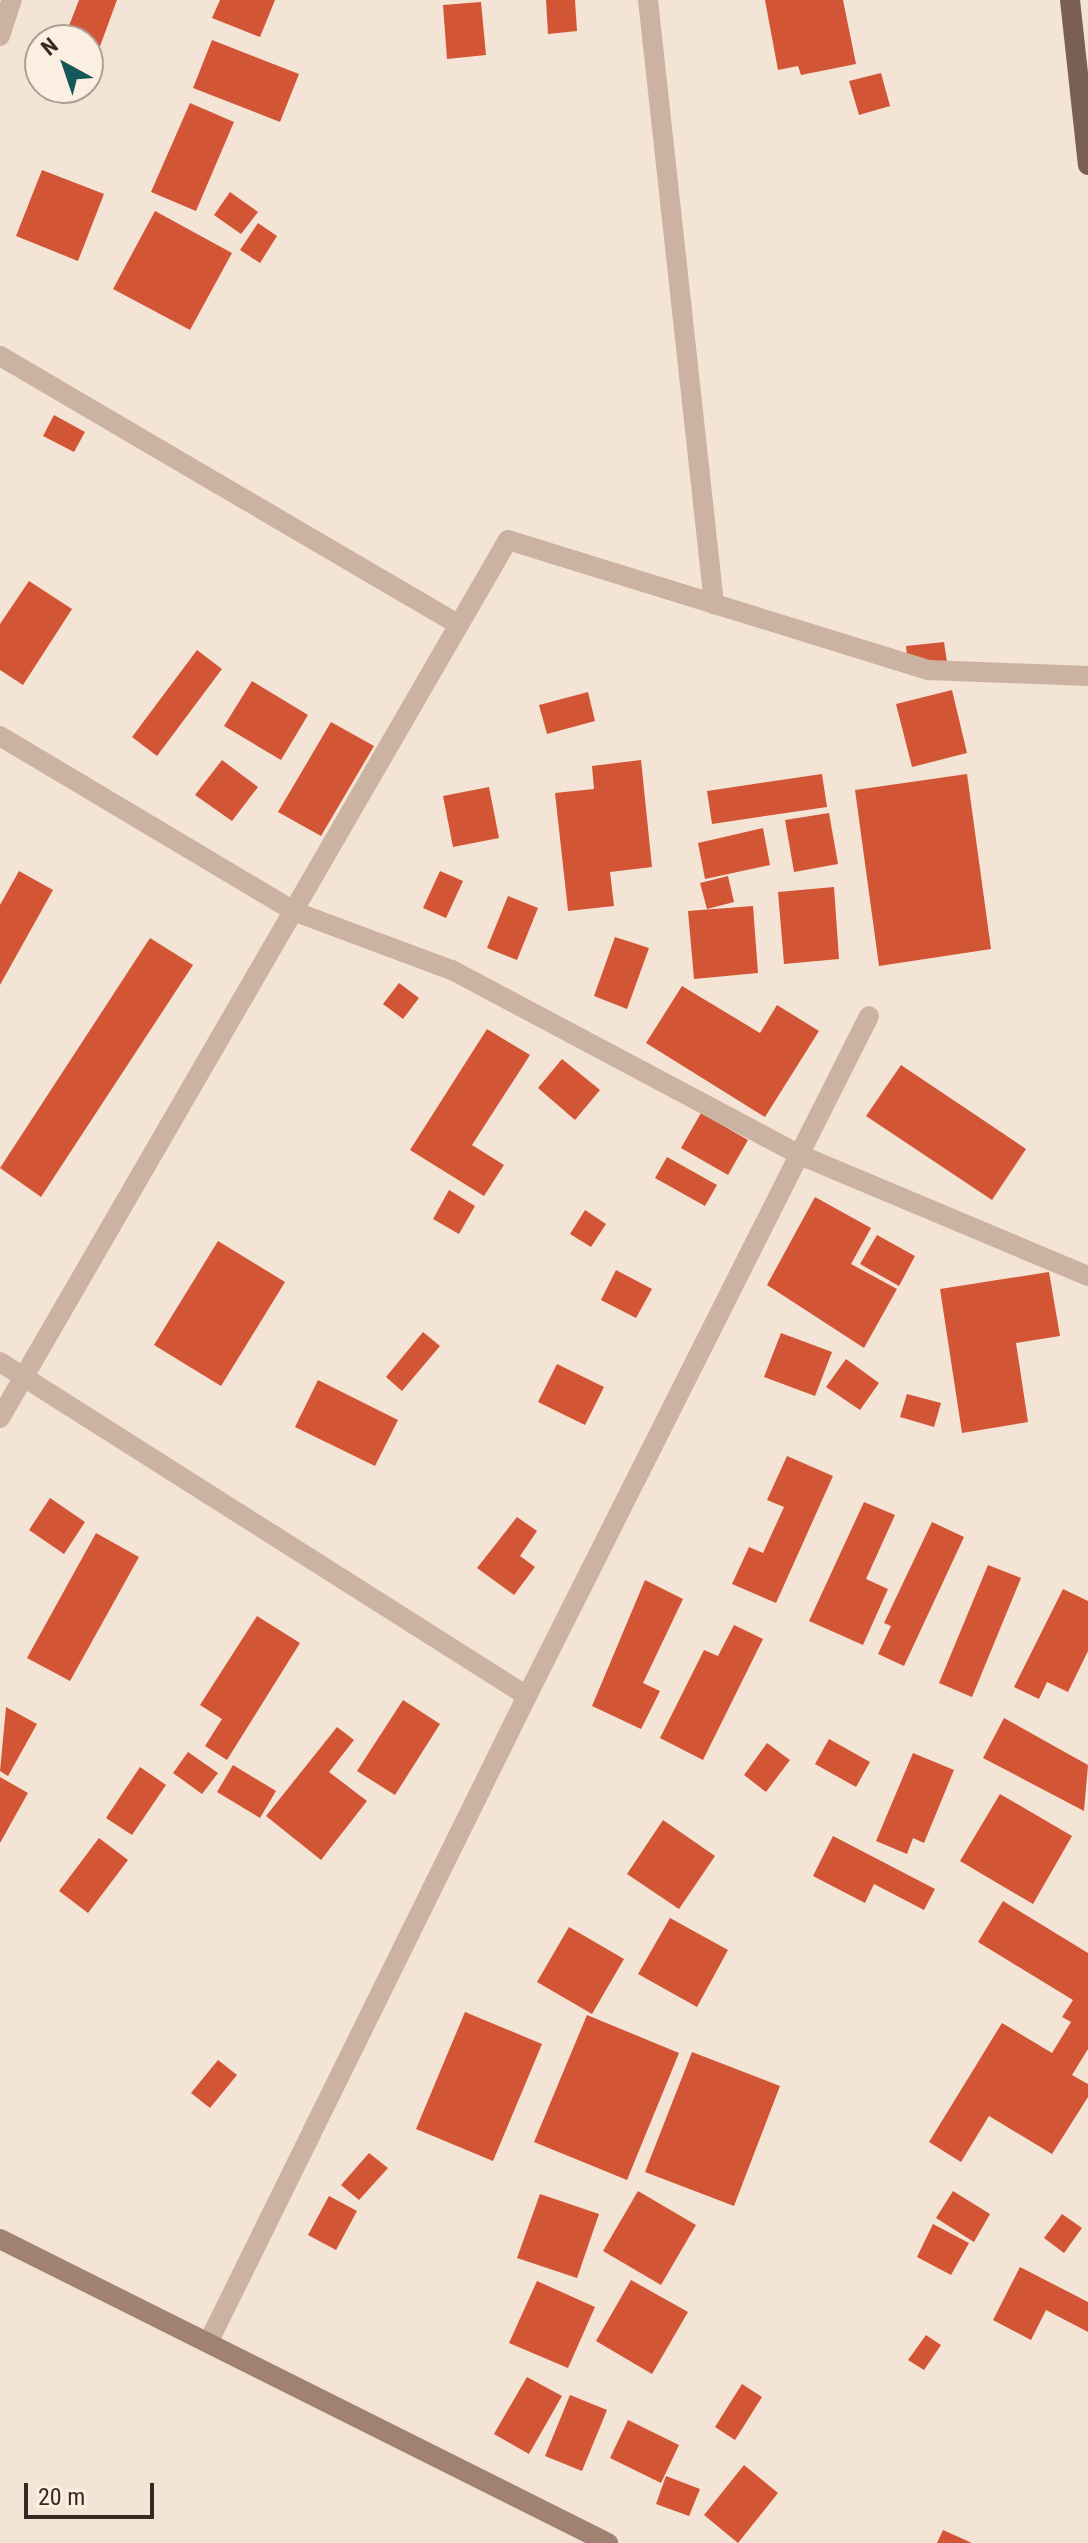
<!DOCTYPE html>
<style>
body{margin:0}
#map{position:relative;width:1088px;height:2543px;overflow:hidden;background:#f3e4d6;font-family:"Roboto Condensed",sans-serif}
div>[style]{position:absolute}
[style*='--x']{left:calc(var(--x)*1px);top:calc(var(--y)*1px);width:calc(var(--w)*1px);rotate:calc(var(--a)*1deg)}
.building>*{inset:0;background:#d25635}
.street>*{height:20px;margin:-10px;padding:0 10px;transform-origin:10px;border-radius:10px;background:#ccb3a1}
.secondary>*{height:20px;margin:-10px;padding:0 10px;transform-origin:10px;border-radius:10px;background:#a08172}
.primary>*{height:20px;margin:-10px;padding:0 10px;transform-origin:10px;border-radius:10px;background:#795f54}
span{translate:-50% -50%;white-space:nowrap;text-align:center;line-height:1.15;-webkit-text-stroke:6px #fbefe2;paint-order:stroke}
.north{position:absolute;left:24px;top:24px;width:80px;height:80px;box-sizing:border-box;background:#fbefe2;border:2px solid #aca096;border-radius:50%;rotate:320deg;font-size:22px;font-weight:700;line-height:32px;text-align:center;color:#352924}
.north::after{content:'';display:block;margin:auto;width:28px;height:36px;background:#16585a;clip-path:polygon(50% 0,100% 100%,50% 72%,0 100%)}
.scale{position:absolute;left:24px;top:2483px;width:130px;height:36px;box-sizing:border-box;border:4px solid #352924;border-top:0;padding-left:10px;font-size:24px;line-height:28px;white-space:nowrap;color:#352924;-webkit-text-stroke:6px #fbefe2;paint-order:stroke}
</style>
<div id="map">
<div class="building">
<div style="clip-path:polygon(79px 0,117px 0,99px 49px,65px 36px)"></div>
<div style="clip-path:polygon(220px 0,275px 0,260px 37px,212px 18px)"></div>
<div style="clip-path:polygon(546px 0,575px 0,577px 31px,548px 34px)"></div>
<div style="clip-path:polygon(765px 0,843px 0,856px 64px,801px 75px,798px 66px,778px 70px)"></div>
<div style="clip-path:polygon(481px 2px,486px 55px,447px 59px,443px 5px)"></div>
<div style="clip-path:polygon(212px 40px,299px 74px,280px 122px,193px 88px)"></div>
<div style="clip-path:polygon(881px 73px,890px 106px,859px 115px,849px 81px)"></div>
<div style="clip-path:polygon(190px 103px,234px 122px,196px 211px,151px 192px)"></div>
<div style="clip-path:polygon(42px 170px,104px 194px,78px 261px,16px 236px)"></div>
<div style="clip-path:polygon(230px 192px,258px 212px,241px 234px,214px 215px)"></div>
<div style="clip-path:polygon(155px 211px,232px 253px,190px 330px,113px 289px)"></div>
<div style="clip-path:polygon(258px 223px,277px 236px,260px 263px,240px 250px)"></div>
<div style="clip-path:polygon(54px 415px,85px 432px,74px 452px,43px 436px)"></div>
<div style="clip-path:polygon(29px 581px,72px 609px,23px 685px,0 670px,0 624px)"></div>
<div style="clip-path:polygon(944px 642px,948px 669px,909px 674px,906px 646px)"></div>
<div style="clip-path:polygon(197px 650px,222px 669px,157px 756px,132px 737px)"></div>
<div style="clip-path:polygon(252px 681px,308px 715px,281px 760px,224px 726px)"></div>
<div style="clip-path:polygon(952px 690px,967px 753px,912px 767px,896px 704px)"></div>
<div style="clip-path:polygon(588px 692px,595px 721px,547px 734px,539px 705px)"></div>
<div style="clip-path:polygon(331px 722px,374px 746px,321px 836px,278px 812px)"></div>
<div style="clip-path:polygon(222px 760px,258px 787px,232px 821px,195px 795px)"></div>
<div style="clip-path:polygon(641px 760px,652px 867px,610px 872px,614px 906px,568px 911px,555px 793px,594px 789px,592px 766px)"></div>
<div style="clip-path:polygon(822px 774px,827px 807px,712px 824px,707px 791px)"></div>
<div style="clip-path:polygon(967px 774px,991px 949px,879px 966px,855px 790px)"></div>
<div style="clip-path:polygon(489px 787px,499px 838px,453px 847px,443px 796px)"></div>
<div style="clip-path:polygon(829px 813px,838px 864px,794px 872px,785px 820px)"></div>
<div style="clip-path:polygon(763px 828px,770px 865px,705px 879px,698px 843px)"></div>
<div style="clip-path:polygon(19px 871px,53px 890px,0 985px,0 905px)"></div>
<div style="clip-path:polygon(440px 871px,463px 881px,446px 918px,423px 908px)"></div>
<div style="clip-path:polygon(728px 876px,734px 902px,707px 909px,700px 883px)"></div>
<div style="clip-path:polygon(834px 887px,839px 959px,784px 964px,778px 892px)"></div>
<div style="clip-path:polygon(508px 896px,538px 908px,517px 960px,487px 948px)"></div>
<div style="clip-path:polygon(753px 906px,758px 973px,694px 979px,688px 911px)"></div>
<div style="clip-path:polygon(615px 937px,649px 948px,627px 1009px,594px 996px)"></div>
<div style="clip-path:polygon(150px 938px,193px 965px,41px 1197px,0 1168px)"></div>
<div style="clip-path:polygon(399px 983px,419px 998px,403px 1019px,383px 1004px)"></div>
<div style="clip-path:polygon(682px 986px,760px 1033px,777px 1005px,819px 1031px,765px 1117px,646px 1043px)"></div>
<div style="clip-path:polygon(487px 1029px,530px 1055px,472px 1145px,504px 1165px,484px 1196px,410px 1150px)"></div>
<div style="clip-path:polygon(562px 1059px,600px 1090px,575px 1120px,538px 1088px)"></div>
<div style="clip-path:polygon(901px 1065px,1026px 1149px,992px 1200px,866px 1116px)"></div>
<div style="clip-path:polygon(701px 1113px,748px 1140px,728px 1175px,681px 1148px)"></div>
<div style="clip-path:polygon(667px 1157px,717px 1185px,705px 1206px,655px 1178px)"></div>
<div style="clip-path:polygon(449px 1190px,475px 1206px,459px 1234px,433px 1219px)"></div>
<div style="clip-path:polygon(815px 1197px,871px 1228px,851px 1264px,897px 1289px,864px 1348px,767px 1285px)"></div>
<div style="clip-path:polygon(585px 1210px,606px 1224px,591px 1247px,570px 1234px)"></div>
<div style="clip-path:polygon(877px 1235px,915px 1256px,899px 1286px,860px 1264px)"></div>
<div style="clip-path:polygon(218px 1241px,285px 1282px,221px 1386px,154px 1345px)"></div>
<div style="clip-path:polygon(616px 1270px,652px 1289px,636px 1318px,601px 1300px)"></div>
<div style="clip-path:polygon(1049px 1272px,1060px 1336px,1016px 1343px,1028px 1422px,962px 1433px,940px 1289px)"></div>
<div style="clip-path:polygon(423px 1332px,440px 1346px,402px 1391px,386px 1377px)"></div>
<div style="clip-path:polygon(781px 1333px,832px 1352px,815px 1396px,764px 1377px)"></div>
<div style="clip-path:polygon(846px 1359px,879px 1383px,860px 1410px,826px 1387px)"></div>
<div style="clip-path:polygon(557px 1364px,604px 1387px,585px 1425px,538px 1402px)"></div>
<div style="clip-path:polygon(318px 1380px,398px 1420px,375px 1466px,295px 1427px)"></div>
<div style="clip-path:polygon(907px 1394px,941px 1403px,934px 1427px,900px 1417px)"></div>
<div style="clip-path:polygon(787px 1456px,833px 1476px,776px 1603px,732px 1584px,749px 1547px,763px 1553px,784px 1507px,767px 1500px)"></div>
<div style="clip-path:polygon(50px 1498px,85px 1522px,64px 1554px,29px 1530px)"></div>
<div style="clip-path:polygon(864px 1502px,895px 1515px,866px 1579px,888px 1589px,863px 1645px,809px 1621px)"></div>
<div style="clip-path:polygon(517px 1517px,537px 1531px,520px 1556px,535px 1567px,514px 1595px,477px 1568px)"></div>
<div style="clip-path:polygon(932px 1522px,964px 1537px,904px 1666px,878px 1654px,891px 1626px,884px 1623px)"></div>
<div style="clip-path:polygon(96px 1533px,139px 1557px,70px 1681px,27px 1658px)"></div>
<div style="clip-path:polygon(988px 1565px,1021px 1578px,972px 1697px,939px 1683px)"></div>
<div style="clip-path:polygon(645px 1580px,683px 1599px,643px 1683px,660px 1691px,641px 1729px,592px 1706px)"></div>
<div style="clip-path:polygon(1063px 1589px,1088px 1601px,1088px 1651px,1068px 1692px,1047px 1682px,1039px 1699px,1014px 1687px)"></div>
<div style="clip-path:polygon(257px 1616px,300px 1643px,227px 1760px,205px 1746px,222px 1719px,200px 1705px)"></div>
<div style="clip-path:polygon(734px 1625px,763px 1639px,703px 1760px,660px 1738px,704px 1650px,718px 1656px)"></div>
<div style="clip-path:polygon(403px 1700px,440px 1724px,395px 1795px,357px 1771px)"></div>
<div style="clip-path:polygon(6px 1707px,37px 1724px,8px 1776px,0 1771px)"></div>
<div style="clip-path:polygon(1004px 1718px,1088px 1765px,1084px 1811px,983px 1758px)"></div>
<div style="clip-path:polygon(337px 1727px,354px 1740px,329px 1772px,367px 1801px,321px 1860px,266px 1816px)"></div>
<div style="clip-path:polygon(829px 1739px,870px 1762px,856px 1787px,815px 1764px)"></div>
<div style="clip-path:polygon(767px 1743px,790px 1760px,766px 1792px,744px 1775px)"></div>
<div style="clip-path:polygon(188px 1752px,218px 1773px,202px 1794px,173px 1773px)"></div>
<div style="clip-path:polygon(913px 1753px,954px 1770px,924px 1843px,913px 1838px,907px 1854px,876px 1841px)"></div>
<div style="clip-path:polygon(233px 1765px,276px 1791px,260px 1818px,217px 1792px)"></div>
<div style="clip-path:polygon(140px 1767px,166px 1785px,132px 1835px,106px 1818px)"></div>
<div style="clip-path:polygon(0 1777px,28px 1793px,0 1843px)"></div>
<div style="clip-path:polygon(1000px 1794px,1072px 1836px,1033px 1904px,960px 1861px)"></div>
<div style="clip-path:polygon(663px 1820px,715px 1856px,679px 1909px,627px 1874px)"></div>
<div style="clip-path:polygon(833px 1836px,935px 1889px,924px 1910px,874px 1884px,865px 1903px,813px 1876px)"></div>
<div style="clip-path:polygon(99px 1838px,128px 1860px,88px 1913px,59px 1891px)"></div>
<div style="clip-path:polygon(1003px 1901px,1088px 1953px,1088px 2049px,1072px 2075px,1088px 2084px,1088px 2097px,1052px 2154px,989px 2116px,961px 2162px,929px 2142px,1002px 2023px,1052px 2053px,1071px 2022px,1062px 2017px,1073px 2000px,978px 1942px)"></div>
<div style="clip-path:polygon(670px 1918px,728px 1950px,697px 2007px,638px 1974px)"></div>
<div style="clip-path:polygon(569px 1927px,624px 1959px,592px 2014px,537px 1982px)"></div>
<div style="clip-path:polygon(465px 2012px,542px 2044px,493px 2161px,416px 2129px)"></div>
<div style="clip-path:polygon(587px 2015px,679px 2053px,627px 2180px,534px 2142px)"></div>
<div style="clip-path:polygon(692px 2052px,780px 2086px,734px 2206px,645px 2172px)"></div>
<div style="clip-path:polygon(218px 2060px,237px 2075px,210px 2108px,191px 2093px)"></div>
<div style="clip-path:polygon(369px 2153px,388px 2168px,359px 2200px,341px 2185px)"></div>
<div style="clip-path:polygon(638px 2191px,696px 2225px,661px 2285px,603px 2251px)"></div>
<div style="clip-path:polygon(953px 2191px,990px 2214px,974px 2242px,936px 2218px)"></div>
<div style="clip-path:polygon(540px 2194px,599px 2214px,577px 2278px,517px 2258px)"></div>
<div style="clip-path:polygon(329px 2196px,357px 2211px,336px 2250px,308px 2235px)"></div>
<div style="clip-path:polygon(1062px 2214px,1082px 2228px,1064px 2253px,1044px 2238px)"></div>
<div style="clip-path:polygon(933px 2224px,969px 2243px,951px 2275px,917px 2257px)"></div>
<div style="clip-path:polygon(1020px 2267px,1088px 2302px,1088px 2332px,1046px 2310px,1031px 2340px,993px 2320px)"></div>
<div style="clip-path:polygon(631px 2280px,688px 2312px,652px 2374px,596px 2341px)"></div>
<div style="clip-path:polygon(537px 2281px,595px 2307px,568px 2368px,509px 2343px)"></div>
<div style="clip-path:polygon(926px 2335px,941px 2345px,924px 2370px,908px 2360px)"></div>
<div style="clip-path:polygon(527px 2377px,562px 2396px,529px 2454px,494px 2434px)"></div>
<div style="clip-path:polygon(742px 2384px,762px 2397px,735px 2440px,715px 2427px)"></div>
<div style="clip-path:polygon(570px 2395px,607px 2410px,582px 2471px,545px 2456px)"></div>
<div style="clip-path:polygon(628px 2420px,679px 2445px,661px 2483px,610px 2458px)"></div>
<div style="clip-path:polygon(744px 2465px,778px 2493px,738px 2543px,704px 2515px)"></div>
<div style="clip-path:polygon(666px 2476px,700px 2489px,689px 2516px,656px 2504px)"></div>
<div style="clip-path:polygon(943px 2530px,972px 2543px,937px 2543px)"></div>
</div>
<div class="street">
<div style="--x:648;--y:0;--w:608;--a:83.76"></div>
<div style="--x:0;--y:36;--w:38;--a:-72"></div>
<div style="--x:0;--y:356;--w:532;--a:30.37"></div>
<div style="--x:0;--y:736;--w:341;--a:30.8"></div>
<div style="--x:293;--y:911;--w:170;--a:20.4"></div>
<div style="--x:452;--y:970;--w:394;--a:28"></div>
<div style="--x:800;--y:1155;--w:312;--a:22.8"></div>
<div style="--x:0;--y:1362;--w:624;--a:32.37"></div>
<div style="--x:527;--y:1696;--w:721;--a:116.25"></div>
<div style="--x:0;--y:1418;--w:1014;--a:-59.95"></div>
<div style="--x:508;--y:540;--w:441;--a:17.2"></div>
<div style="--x:929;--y:670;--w:159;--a:2.2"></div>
<div style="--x:527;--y:1696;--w:761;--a:-63.3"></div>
</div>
<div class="secondary">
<div style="--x:0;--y:2239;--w:680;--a:26.57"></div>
</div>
<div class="primary">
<div style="--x:1070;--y:0;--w:166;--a:83.8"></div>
</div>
<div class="north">N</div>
<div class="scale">20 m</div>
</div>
